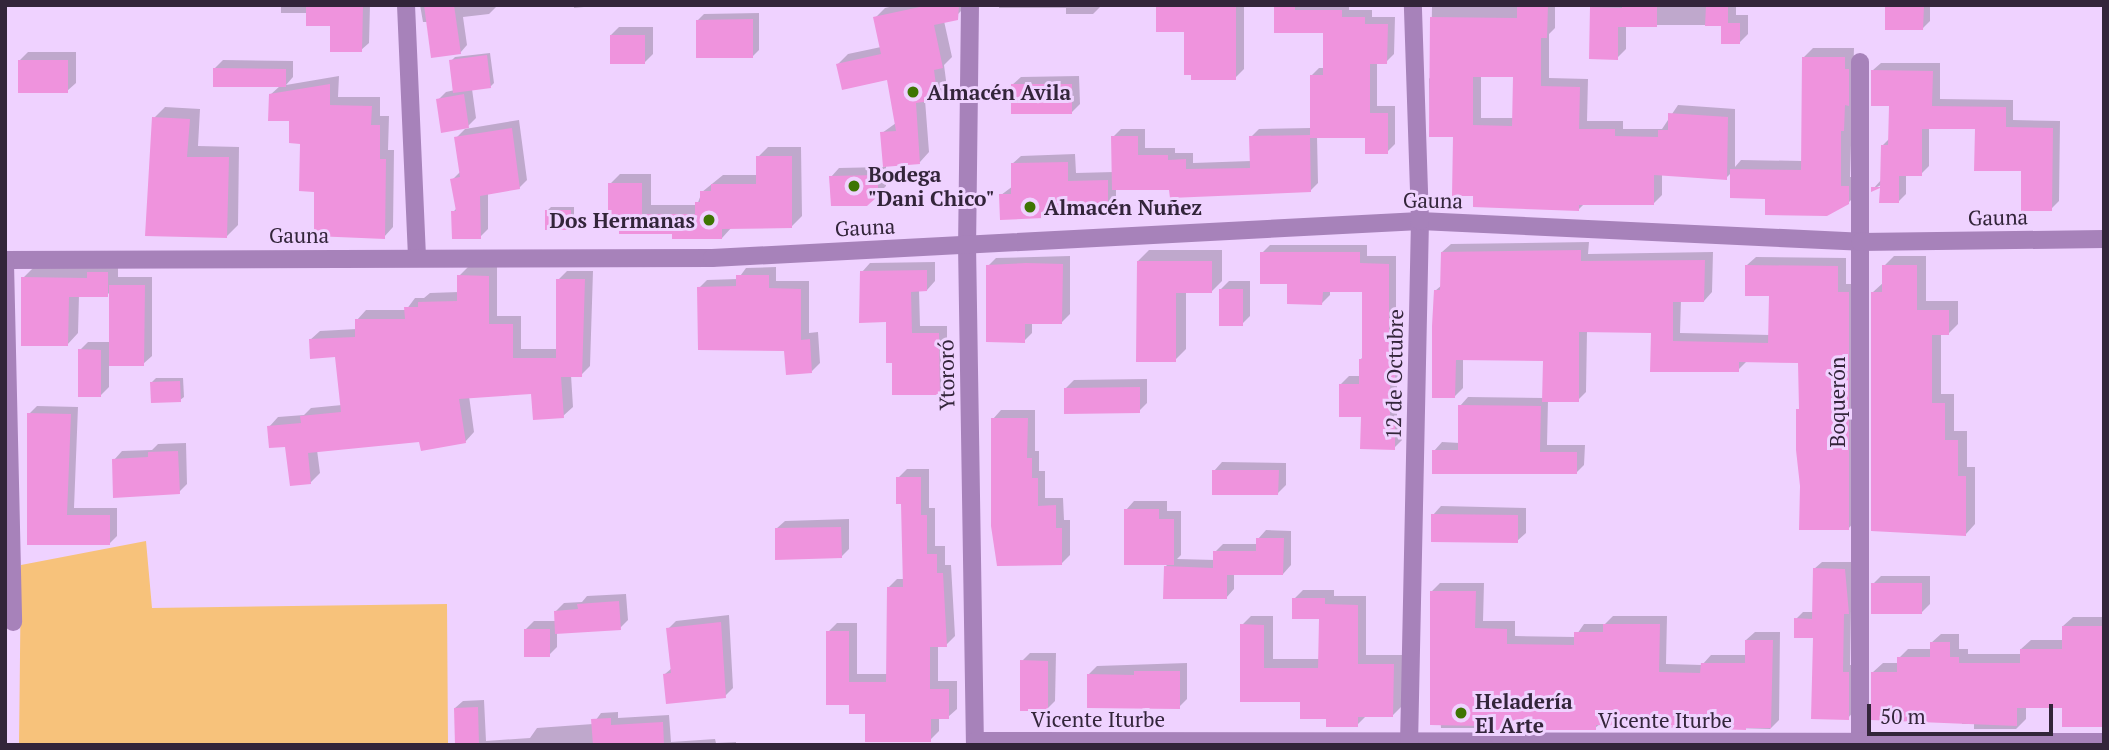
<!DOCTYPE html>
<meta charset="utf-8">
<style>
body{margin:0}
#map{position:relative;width:2109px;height:750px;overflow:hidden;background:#efd2ff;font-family:"PT Serif",serif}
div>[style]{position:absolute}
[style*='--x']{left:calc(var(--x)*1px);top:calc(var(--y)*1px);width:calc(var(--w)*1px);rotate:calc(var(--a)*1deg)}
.green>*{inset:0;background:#f7c27b}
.shadow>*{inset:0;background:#0003}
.building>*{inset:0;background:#ef93dd}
.minor>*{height:18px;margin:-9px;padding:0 9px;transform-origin:9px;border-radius:9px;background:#a782ba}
.dots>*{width:19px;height:19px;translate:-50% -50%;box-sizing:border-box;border:4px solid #efd2ff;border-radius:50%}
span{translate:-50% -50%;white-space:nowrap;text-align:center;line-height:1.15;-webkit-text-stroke:6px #efd2ff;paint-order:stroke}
.poi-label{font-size:21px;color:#33253a;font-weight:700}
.left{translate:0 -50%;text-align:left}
.right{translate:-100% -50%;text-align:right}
.street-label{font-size:21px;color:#33253a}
.frame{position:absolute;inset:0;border:7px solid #33253a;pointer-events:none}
.scale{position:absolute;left:1867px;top:704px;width:186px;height:32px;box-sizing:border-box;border:4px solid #33253a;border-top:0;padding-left:9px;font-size:21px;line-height:24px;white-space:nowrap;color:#33253a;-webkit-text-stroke:5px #efd2ff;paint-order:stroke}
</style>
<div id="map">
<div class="green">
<div style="clip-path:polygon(146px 541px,152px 608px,447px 604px,448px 745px,19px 745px,21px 565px)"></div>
</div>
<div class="shadow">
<div style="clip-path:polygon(281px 5px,370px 5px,369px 43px,361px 50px,332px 25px,308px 13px,281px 13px)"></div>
<div style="clip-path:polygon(420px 5px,496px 5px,496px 7px,489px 14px,463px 17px,467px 45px,460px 53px,428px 22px,423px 22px)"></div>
<div style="clip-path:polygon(574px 5px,604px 5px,574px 8px)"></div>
<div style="clip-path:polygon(898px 5px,962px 5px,963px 9px,953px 19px,944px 21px,952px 57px,944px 65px,947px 88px,938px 98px,925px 100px,929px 152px,920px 162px,886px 165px,886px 186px,877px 195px,831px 177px,839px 168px,885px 167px,882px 133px,896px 123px,889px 78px,838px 64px,848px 54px,881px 47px,875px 18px,885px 8px)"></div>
<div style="clip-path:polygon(999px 5px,1102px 5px,1093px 14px,1066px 14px,1066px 8px,999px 8px)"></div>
<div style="clip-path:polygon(1158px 5px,1244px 5px,1244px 69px,1235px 78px)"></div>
<div style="clip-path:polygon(1276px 5px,1349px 5px,1349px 10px,1372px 10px,1372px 17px,1395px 17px,1394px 54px,1386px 62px,1377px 62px,1377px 106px,1395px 106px,1395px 144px,1387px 152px,1366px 136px,1317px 136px,1318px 183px,1310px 191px,1116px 188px,1116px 205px,1108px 213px,1001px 195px,1013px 186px,1012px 164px,1021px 156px,1075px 154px,1076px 173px,1114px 172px,1113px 137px,1121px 129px,1145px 129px,1145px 148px,1175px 148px,1175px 153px,1193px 153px,1193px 163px,1251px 161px,1251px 137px,1259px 129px,1311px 128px,1311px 76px,1319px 68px,1325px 68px,1325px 31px)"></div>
<div style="clip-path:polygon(evenodd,1432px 5px,1555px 5px,1555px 28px,1549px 34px,1549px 78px,1588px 79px,1587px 121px,1623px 121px,1623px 129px,1662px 129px,1678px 105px,1735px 109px,1735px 167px,1741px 160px,1802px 161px,1804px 57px,1813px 48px,1854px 48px,1850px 177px,1858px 177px,1858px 193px,1848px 203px,1767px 197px,1732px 172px,1726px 178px,1662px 174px,1662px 195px,1653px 204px,1584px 204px,1578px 210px,1475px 194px,1455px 136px,1430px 135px,1429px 79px,1431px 76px,1432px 5px,1481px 75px,1515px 76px,1514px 118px,1481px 118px,1481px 75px)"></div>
<div style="clip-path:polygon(1592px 5px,1736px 5px,1736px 15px,1748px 15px,1748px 34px,1739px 43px,1723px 25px,1626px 25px,1626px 49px,1617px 58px,1591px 57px)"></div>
<div style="clip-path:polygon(1887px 5px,1930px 5px,1930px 21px,1923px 28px)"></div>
<div style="clip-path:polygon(759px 13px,759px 50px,752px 57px,697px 21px,704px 14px)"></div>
<div style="clip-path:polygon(619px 27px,653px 27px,653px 54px,645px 62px,611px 35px)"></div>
<div style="clip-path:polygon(28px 52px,76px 52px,76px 83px,67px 91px,20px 60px)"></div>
<div style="clip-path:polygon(490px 53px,494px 83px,490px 87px,472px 89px,476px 118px,465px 129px,519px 120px,527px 180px,519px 188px,488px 193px,488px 229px,480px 237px,453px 212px,457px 208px,452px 180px,461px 171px,456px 138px,467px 127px,438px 100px,446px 92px,455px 90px,451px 61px,455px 57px)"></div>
<div style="clip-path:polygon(223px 60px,293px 61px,293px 77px,286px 85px,339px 76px,338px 97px,380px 97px,380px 116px,389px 116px,388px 150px,394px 150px,393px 227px,384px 237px,316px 190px,291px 119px,270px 95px,280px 86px,215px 68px)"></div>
<div style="clip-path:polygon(1881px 63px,1940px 63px,1940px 99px,2013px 100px,2013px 120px,2060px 121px,2059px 201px,2051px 209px,2023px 169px,1977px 128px,1929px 127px,1929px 166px,1921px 174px,1906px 174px,1906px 194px,1898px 202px,1881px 185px,1873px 189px,1882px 179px,1882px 146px,1890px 138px,1891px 104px,1873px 70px)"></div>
<div style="clip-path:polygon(1079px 76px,1080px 104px,1072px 112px,1012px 85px,1021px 77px)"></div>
<div style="clip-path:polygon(165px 107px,200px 109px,198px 146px,239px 147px,238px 225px,227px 236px,154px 118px)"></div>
<div style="clip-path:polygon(768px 147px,801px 147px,802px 216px,792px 226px,732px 227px,722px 238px,674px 232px,620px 214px,610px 184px,620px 174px,651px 174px,651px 205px,697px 205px,702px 192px,723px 175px,758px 175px,758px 157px)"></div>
<div style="clip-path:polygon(551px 207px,574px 207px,574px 225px,571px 229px,547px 211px)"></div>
<div style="clip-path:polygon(1589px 242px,1588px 254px,1713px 252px,1712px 292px,1704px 301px,1681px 300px,1680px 333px,1770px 335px,1771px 294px,1747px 265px,1756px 257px,1846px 258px,1846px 284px,1856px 284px,1856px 520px,1848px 529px,1802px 485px,1800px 361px,1746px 362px,1738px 370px,1652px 370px,1653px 331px,1587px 331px,1586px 392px,1578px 400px,1548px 400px,1547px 445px,1585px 445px,1584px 465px,1576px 473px,1434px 451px,1442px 442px,1460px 443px,1460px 406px,1468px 397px,1544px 398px,1545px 359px,1463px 359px,1463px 388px,1454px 397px,1436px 290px,1442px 285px,1442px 252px,1451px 244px)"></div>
<div style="clip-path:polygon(1270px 245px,1367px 245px,1367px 256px,1396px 256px,1396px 351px,1402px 351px,1402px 371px,1397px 377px,1397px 417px,1402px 417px,1402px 440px,1394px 448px,1362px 415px,1341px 384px,1349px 376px,1361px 376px,1361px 359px,1364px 356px,1364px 290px,1330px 290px,1330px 295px,1322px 303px,1289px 282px,1262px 253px)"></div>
<div style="clip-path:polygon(1149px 250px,1222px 250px,1222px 281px,1211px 292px,1186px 292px,1186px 349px,1175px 360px,1138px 261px)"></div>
<div style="clip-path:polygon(1070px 256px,1070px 314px,1062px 322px,1032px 322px,1032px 333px,1024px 341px,988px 266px,996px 258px)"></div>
<div style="clip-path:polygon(1894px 256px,1926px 256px,1926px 301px,1958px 301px,1958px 324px,1949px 333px,1941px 333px,1941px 394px,1954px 394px,1954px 431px,1967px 431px,1967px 467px,1975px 467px,1975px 524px,1966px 534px,1873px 292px,1884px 282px,1884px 266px)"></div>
<div style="clip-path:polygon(118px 262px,118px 277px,152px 277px,152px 356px,143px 364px,109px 364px,109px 387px,101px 395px,80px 350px,88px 342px,110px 342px,111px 291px,107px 295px,79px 295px,78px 333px,67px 345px,23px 278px,34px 267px)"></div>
<div style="clip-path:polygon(935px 262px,935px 281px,927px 290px,919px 290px,920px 326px,947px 326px,947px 385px,939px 393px,894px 361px,887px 320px,862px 272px,870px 263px)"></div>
<div style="clip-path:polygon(468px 267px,497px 267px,497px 316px,521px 316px,521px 349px,558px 349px,558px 280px,567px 271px,593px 271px,590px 366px,581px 375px,571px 375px,573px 407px,563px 416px,533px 392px,469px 396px,474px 432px,465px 442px,421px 440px,317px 450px,320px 473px,310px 483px,287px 445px,269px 427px,278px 417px,304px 415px,311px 408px,342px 405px,337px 355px,310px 340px,320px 331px,357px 329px,357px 320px,366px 310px,406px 310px,415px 298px,424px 298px,430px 293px,459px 292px,459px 276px)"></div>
<div style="clip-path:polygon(776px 267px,776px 281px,809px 281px,809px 333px,818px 332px,820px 363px,812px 371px,699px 288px,707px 280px,738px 279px,746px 268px)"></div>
<div style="clip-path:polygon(1229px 281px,1250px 281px,1250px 316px,1242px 324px,1221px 289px)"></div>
<div style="clip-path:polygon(156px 378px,183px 378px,184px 397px,180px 400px,152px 382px)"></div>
<div style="clip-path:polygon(1147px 379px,1147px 403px,1139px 411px,1066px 388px,1074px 380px)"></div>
<div style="clip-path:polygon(37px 406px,78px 407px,74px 508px,117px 508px,117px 536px,109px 544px,29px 543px,29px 414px)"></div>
<div style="clip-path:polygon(1001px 410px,1035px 410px,1035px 451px,1039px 451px,1039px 471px,1045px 471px,1045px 498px,1063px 498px,1064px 520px,1070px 520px,1070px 555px,1062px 563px,993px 419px)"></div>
<div style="clip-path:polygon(186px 443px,187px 484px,179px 492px,114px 460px,122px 451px,152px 450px,158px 444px)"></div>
<div style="clip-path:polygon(1222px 462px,1286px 463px,1286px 485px,1278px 493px,1214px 471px)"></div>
<div style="clip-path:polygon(907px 469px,929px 469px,929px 508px,935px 508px,935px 546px,945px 546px,945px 565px,951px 565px,955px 636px,946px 645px,938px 645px,938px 681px,957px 681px,957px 709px,948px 717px,939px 717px,939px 731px,930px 740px,850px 703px,828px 632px,837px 623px,857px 623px,857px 674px,888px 674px,889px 587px,897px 579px,905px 579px,903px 502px,898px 478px)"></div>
<div style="clip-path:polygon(1134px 501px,1167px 501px,1167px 511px,1181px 511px,1181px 555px,1177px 559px,1215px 560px,1215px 552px,1223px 544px,1258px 544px,1258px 539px,1266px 530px,1291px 531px,1291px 565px,1283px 574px,1234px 574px,1234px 589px,1226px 598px,1165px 567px,1169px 563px,1126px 510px)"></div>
<div style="clip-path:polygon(1441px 506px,1526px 508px,1526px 533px,1517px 541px,1433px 515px)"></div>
<div style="clip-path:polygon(849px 519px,849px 549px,841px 557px,776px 529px,785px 521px)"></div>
<div style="clip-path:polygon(1822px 562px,1852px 562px,1855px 605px,1851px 610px,1850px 665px,1855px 665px,1855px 710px,1848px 718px,1815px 637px,1796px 619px,1803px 612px,1813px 612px,1814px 569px)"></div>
<div style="clip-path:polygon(1881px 576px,1930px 576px,1930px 604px,1922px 612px,1873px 584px)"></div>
<div style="clip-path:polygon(1440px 583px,1484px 583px,1483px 621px,1515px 621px,1515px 636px,1575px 637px,1584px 624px,1605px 624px,1613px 616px,1667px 616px,1666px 664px,1702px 665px,1711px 655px,1746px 655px,1746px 640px,1755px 632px,1780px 632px,1779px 720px,1770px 729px,1600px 724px,1595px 728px,1441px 728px,1431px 592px)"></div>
<div style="clip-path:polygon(1303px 590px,1334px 590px,1334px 596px,1366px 596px,1366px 655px,1402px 655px,1402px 706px,1393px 715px,1366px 716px,1357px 725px,1328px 718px,1301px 701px,1242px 701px,1242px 625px,1251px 616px,1273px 616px,1273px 659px,1320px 659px,1321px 617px,1294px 599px)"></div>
<div style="clip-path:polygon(626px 594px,628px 620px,620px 628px,557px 632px,557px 647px,549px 655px,526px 629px,534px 621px,556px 621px,556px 611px,564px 603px,582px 602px,587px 596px)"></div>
<div style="clip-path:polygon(729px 615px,733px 688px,725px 696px,665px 674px,672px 668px,668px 629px,676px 621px)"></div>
<div style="clip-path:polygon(2073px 617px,2104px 617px,2102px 725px,2063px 707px,2026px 707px,2026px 719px,2016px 729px,1974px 729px,1974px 724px,1962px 724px,1962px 720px,1873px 672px,1883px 663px,1899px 663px,1899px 658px,1908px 649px,1931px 649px,1931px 643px,1941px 634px,1959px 634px,1959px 649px,1968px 649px,1968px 654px,2021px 654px,2021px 649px,2031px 640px,2063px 640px,2063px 626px)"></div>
<div style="clip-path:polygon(1030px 653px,1056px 653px,1055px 701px,1047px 709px,1022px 661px)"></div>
<div style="clip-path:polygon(1187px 663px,1187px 699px,1179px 707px,1088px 675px,1097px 666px)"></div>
<div style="clip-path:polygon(484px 700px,486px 741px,530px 738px,537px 728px,593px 724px,601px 713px,618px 712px,618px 718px,669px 715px,671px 742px,715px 739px,716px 743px,736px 742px,736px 745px,456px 745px,455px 708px,463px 701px)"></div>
</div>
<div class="building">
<div style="clip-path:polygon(306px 5px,363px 5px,362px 52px,330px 52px,330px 26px,306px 26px)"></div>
<div style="clip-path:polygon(424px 5px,454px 5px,461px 54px,431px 58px)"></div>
<div style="clip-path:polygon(929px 5px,959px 5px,958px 20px,934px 25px,943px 68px,934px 70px,938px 100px,916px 103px,920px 164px,883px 167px,880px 132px,896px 131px,887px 80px,842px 90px,836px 64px,881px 54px,873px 17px)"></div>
<div style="clip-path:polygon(1156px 5px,1236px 5px,1236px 80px,1191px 80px,1191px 75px,1184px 75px,1184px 32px,1156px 32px)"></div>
<div style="clip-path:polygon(1274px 5px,1295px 5px,1295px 10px,1342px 10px,1342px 17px,1365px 17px,1365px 24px,1388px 24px,1387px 64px,1370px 64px,1370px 113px,1388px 113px,1388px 154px,1365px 154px,1365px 138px,1310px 138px,1311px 192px,1170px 198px,1169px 190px,1112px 190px,1111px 136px,1138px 136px,1138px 155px,1168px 155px,1168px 160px,1186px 159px,1186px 169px,1250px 168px,1249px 136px,1310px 135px,1310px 75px,1323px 75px,1323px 33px,1274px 33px)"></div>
<div style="clip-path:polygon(evenodd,1517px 5px,1548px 5px,1547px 38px,1541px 38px,1541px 86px,1580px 87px,1579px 129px,1615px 129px,1615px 136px,1658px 137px,1658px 130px,1668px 130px,1668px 113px,1728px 117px,1727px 180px,1654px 175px,1654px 205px,1579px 205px,1579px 211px,1473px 207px,1473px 196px,1452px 196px,1453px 137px,1429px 137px,1430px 17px,1517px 18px,1517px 5px,1473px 77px,1513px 77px,1512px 126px,1473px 125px,1473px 77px)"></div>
<div style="clip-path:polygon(1622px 5px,1657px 5px,1657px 27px,1618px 27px,1618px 60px,1589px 59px,1590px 7px,1622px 8px)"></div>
<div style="clip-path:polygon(1706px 5px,1728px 5px,1728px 23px,1740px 23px,1740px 44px,1721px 44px,1721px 26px,1705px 26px)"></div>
<div style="clip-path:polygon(1885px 5px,1924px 5px,1923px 30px,1885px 30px)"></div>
<div style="clip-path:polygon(753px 19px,753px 58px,696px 58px,696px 20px)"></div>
<div style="clip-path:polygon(610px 35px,645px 35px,645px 64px,610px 64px)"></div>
<div style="clip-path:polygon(487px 55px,491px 88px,453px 93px,449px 60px)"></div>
<div style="clip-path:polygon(1802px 57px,1845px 57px,1845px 69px,1849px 69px,1849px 106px,1845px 105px,1844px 131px,1841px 131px,1841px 186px,1849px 186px,1849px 204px,1827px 216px,1765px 215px,1765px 199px,1730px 198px,1730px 169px,1801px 170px)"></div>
<div style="clip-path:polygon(18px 60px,68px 60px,68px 93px,18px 93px)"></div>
<div style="clip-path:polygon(213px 68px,286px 69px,286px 87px,213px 87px)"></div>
<div style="clip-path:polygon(1871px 70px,1933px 71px,1932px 106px,2006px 107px,2006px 127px,2053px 128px,2052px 211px,2021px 211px,2021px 171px,1974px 171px,1975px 129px,1922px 129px,1922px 176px,1899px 176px,1899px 203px,1879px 203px,1880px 188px,1871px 192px,1871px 187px,1880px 187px,1881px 145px,1888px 145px,1889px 106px,1871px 106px)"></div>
<div style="clip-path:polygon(330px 84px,330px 105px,372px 106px,371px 125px,380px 125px,380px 159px,386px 159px,385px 239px,314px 236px,314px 192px,299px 191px,300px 144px,289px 143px,289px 121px,268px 121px,269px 94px)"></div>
<div style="clip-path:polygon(1011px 84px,1072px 84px,1072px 114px,1011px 114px)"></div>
<div style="clip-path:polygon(464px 94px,469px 128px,441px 133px,436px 99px)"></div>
<div style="clip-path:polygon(152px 117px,190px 119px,187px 157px,229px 157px,227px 238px,145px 236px)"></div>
<div style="clip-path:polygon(512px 128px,520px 189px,480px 196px,481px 239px,452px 239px,451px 211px,456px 211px,450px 179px,460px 177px,454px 137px)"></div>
<div style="clip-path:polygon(756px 156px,792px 156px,792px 228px,722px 229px,722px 239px,672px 239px,672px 234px,619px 234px,619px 216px,608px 216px,608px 183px,642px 183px,642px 214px,695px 214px,695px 202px,700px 202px,700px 191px,711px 191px,711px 184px,756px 184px)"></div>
<div style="clip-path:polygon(1068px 162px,1068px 181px,1108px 180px,1108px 215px,1000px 220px,999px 194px,1011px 194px,1011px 163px)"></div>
<div style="clip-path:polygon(878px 175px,878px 196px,867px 206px,831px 206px,829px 176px)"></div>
<div style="clip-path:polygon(545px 210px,571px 210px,571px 230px,545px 230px)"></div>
<div style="clip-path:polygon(1581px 250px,1581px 261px,1705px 260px,1704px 302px,1673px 302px,1673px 341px,1768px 343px,1769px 296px,1745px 296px,1745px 265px,1838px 266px,1838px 292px,1849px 292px,1849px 530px,1799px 530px,1800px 486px,1796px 450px,1796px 409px,1799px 409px,1798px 363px,1739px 362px,1739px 372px,1650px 372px,1651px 333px,1579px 332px,1579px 402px,1542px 402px,1543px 361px,1456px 360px,1455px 398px,1432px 398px,1432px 326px,1434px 290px,1440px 290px,1441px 252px)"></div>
<div style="clip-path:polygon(1260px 252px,1360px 252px,1360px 263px,1389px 264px,1389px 359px,1395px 359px,1395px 381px,1390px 381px,1390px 424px,1395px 425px,1395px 450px,1360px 449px,1361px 417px,1339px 417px,1339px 384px,1359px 384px,1359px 359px,1362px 359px,1362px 292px,1323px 292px,1322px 305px,1287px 304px,1287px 284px,1260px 284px)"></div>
<div style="clip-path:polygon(1137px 261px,1212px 261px,1212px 293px,1176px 293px,1176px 362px,1136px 362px)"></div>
<div style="clip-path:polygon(1026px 263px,1063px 264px,1062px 324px,1025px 324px,1025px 343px,986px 342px,986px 265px)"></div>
<div style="clip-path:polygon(1882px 265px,1917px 265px,1917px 310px,1949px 310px,1949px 335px,1932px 335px,1932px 403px,1945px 403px,1945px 440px,1958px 440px,1958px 476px,1966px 476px,1966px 536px,1871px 531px,1871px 292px,1882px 292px)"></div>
<div style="clip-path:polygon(927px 270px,927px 291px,911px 292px,912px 333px,939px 333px,940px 395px,892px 395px,892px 363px,886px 363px,886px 322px,859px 323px,860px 271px)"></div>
<div style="clip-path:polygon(87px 272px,108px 272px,108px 297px,69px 297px,68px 346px,21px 346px,21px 277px,87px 278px)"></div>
<div style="clip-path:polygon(457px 275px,489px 276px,489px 324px,513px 324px,513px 358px,556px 358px,556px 279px,585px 279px,582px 377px,561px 377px,564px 418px,533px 420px,531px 394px,459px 399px,466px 443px,421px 451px,419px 442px,308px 453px,311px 484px,290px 486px,285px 447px,269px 448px,267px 426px,301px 423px,300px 416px,341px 412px,335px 357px,310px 359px,309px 339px,355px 337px,355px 319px,405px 319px,404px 307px,418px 307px,418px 302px,457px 301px)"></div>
<div style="clip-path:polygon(736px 275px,769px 275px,769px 288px,801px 289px,801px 340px,810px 339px,812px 373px,786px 375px,784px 351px,698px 350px,697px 287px,736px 286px)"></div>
<div style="clip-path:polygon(109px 285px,145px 285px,144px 366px,109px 366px)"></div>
<div style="clip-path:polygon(1219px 289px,1243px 289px,1243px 326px,1219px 326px)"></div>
<div style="clip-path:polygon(78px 349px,101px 350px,101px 397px,78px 397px)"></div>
<div style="clip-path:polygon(180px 381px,181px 402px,151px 403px,150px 382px)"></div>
<div style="clip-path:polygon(1140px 387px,1140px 413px,1064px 414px,1064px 388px)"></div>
<div style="clip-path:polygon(1458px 405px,1541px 406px,1540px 452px,1577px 452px,1577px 474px,1432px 474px,1432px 450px,1458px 450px)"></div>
<div style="clip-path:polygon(27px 413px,71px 414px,67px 515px,110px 515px,110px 545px,27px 545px)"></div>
<div style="clip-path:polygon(991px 418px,1028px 418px,1027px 458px,1032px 458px,1032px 478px,1038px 478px,1038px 506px,1056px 505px,1056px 528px,1062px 528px,1062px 565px,997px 566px,991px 526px)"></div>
<div style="clip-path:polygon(178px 451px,180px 494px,113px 498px,112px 459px,148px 457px,148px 452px)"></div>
<div style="clip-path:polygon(1212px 470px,1279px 470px,1278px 495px,1212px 495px)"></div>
<div style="clip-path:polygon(896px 477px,921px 477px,921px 515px,927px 515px,927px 554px,937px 554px,937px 573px,943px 573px,947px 647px,930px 647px,930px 689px,949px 689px,949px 719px,931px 719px,931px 742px,865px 742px,865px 714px,849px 714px,849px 705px,826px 705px,826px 631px,849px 631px,849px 682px,886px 682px,887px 587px,903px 587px,901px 504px,896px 504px)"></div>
<div style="clip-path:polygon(1124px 509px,1159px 509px,1159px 519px,1174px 519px,1174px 565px,1124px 565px)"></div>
<div style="clip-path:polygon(1431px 514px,1518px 515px,1518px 543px,1431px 542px)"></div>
<div style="clip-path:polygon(841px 527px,842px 558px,775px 560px,775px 528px)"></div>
<div style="clip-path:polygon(1256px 538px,1284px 538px,1283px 575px,1227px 575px,1227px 599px,1163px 599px,1164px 566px,1213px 568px,1213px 551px,1256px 551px)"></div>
<div style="clip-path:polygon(1813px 568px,1845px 569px,1849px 614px,1844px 614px,1843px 672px,1849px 672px,1849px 720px,1811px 719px,1813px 638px,1794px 638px,1794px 618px,1812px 619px)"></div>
<div style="clip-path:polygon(1871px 583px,1922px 583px,1922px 614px,1871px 614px)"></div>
<div style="clip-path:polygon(1430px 591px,1476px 591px,1475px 628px,1507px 629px,1507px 644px,1574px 645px,1574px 632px,1603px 632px,1603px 624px,1660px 624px,1659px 672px,1700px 673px,1701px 663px,1745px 663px,1745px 640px,1773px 640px,1771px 728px,1746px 728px,1746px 730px,1596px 725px,1596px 730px,1482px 730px,1482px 726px,1430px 725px)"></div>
<div style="clip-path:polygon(1292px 598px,1325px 598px,1325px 604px,1358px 605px,1358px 664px,1394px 664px,1393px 717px,1358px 717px,1358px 727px,1326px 727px,1326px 719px,1300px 719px,1300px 702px,1240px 702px,1240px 624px,1264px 625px,1264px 668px,1318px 668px,1319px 619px,1292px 619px)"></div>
<div style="clip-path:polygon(619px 601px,621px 630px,555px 634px,554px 611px,578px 609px,577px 604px)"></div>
<div style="clip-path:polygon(721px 622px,726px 698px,666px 704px,663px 674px,671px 673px,666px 628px)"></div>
<div style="clip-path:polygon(2062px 626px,2103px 626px,2103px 727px,2062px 727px,2062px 708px,2017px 708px,2017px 726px,1871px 720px,1871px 672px,1897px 672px,1897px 657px,1930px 657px,1930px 642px,1950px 642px,1950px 657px,1959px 657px,1959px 663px,2020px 663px,2020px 649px,2062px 649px)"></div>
<div style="clip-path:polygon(524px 629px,550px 629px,550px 657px,524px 657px)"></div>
<div style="clip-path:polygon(1020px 660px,1048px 661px,1048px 711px,1020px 711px)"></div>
<div style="clip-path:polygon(1134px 671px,1180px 671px,1180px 709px,1087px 708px,1087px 674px,1134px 675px)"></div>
<div style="clip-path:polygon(478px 707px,479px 745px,455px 745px,454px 708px)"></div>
<div style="clip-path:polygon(611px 718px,611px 725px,663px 722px,664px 745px,593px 745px,591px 719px)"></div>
</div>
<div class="minor">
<div style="--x:406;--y:5;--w:252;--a:87.5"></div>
<div style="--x:970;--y:5;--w:239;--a:90.7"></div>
<div style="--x:967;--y:244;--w:501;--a:89.09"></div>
<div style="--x:1860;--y:62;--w:680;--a:90"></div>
<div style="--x:5;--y:260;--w:707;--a:-0.16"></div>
<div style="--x:712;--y:258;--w:709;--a:-2.99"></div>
<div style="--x:1420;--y:221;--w:441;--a:2.7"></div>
<div style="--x:1860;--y:242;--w:244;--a:-0.7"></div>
<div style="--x:5;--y:263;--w:359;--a:88.7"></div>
<div style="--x:975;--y:741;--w:1129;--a:0.05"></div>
<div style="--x:1409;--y:745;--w:524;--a:-88.8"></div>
<div style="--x:1420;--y:221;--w:216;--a:-91.9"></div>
</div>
<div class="dots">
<div style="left:913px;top:92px;background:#3e7503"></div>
<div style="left:854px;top:186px;background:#3e7503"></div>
<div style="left:1030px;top:207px;background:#3e7503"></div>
<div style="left:709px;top:220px;background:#3e7503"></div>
<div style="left:1461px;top:713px;background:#3e7503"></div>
</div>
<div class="poi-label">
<span class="left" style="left:927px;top:92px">Almacén Avila</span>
<span class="left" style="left:868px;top:186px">Bodega<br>"Dani Chico"</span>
<span class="left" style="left:1044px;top:207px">Almacén Nuñez</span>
<span class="right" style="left:695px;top:220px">Dos Hermanas</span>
<span class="left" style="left:1475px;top:713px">Heladería<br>El Arte</span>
</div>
<div class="street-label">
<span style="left:1433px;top:200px;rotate:1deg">Gauna</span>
<span style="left:1998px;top:217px;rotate:-1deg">Gauna</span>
<span style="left:865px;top:227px;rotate:-3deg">Gauna</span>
<span style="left:299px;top:235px">Gauna</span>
<span style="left:1394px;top:374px;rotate:-89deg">12 de Octubre</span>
<span style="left:946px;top:375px;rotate:-91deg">Ytororó</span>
<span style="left:1837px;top:402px;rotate:-90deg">Boquerón</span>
<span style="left:1098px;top:719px">Vicente Iturbe</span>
<span style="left:1665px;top:720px">Vicente Iturbe</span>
</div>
<div class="frame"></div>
<div class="scale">50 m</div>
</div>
